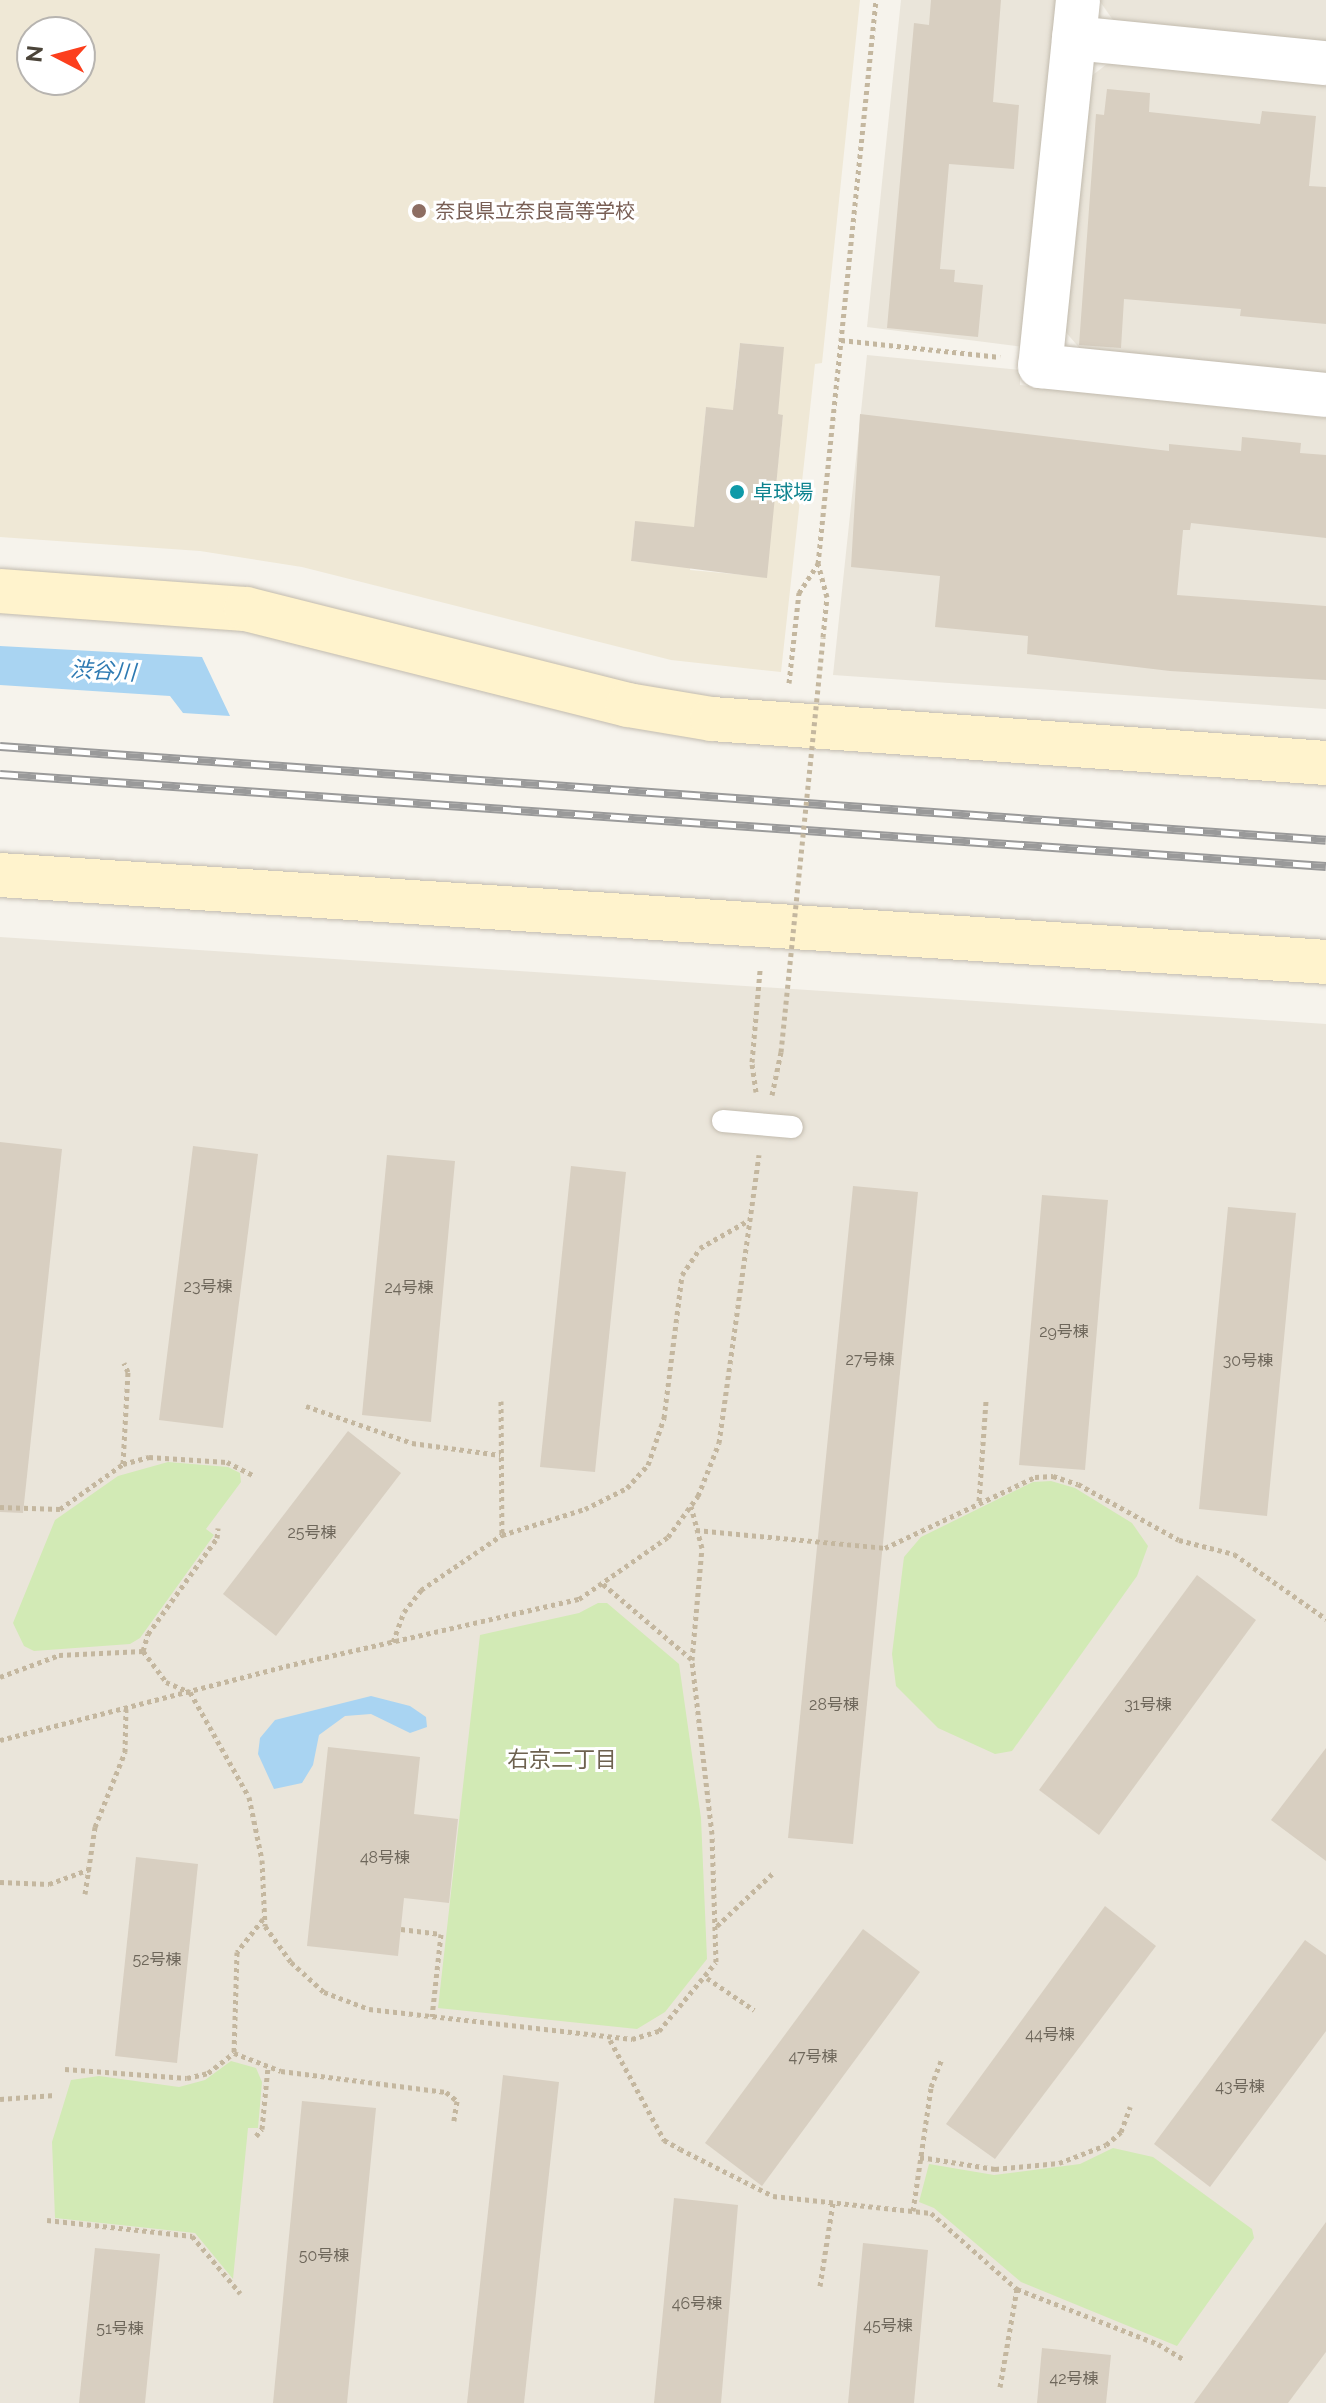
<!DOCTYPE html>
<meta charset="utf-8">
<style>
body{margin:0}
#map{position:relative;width:1326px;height:2403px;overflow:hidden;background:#f6f3ec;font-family:Raleway,"Noto Sans JP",sans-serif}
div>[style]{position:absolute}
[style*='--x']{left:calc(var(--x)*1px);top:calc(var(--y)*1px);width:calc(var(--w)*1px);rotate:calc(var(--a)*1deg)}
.residential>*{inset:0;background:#eae5da}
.education>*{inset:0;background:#efe8d6}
.green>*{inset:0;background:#d2eab5}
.water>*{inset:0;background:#a9d4f2}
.building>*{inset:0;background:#d8cfc1}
.path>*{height:5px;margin-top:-2.5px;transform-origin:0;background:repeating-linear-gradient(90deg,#c4b79f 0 4px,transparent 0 8px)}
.roads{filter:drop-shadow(0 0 2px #c2bbae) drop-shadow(0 0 2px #c2bbae)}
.street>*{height:44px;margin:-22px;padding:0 22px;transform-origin:22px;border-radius:22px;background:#fff}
.secondary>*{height:44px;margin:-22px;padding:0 22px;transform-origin:22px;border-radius:22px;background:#fff3cd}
.rail>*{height:9px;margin-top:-4.5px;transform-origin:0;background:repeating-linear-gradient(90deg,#fff 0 18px,#9a9a9a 0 36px);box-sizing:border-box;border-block:2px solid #9a9a9a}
.path-bridge>*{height:5px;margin-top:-2.5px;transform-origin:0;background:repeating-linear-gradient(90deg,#c4b79f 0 4px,transparent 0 8px)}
.bridges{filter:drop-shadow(0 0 2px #c2bbae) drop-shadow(0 0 2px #c2bbae)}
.lane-bridge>*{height:22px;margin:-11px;padding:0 11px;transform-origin:11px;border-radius:11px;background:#fff}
.dots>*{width:22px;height:22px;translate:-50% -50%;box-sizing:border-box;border:4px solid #fff;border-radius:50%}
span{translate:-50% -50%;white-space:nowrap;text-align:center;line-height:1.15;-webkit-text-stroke:6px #fff;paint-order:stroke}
.number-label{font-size:16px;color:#6e675b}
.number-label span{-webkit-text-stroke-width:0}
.education-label{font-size:20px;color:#785e54}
.left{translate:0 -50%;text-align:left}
.culture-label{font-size:20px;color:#0d838f}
.water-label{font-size:22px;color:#2e7ab2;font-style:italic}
.neighbourhood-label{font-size:22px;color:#6e6250}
.north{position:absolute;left:16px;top:16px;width:80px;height:80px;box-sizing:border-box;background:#fff;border:2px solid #b7b4b0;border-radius:50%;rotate:276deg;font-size:22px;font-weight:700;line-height:32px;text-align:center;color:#4b4439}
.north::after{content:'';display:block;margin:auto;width:28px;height:36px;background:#fc3f1d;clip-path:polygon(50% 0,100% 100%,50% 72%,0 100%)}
</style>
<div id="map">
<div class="residential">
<div style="clip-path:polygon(901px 0,1059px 0,1023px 347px,867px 327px)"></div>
<div style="clip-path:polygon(1099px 0,1326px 0,1326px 45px,1115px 23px)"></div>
<div style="clip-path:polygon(1111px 61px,1326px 83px,1326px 377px,1082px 351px,1064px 330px,1090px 77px)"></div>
<div style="clip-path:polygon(867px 355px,1020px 370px,1020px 385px,1326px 418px,1326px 709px,833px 675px)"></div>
<div style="clip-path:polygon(0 937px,1326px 1024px,1326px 2403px,0 2403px)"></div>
</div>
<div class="education">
<div style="clip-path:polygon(evenodd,0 0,860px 0,822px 363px,815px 364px,781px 672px,671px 660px,302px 567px,200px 551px,0 537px,0 0,32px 32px,80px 32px,80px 80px,32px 80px,32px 32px,0 0,740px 343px,783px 347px,780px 393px,735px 389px,740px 343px,0 0,706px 408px,783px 415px,766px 577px,690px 570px,706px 408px,0 0,635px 521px,676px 566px,631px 561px,635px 521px)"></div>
</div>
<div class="green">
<div style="clip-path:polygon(168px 1462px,228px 1467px,240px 1473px,241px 1482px,206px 1529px,214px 1535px,140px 1638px,130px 1644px,34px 1651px,24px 1646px,13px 1623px,55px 1520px,118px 1476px)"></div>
<div style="clip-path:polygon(1051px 1481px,1075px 1488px,1132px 1523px,1148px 1546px,1137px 1576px,1012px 1751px,995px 1754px,938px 1728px,896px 1686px,892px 1654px,904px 1557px,921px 1537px,1033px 1482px)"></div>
<div style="clip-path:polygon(598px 1603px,607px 1603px,679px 1664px,701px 1818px,707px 1959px,665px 2012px,637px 2029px,438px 2008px,480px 1635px,579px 1613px)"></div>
<div style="clip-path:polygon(231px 2061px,256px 2068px,262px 2082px,258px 2128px,248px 2128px,233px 2279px,195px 2233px,55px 2218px,52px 2142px,71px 2080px,99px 2076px,179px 2087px,205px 2080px)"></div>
<div style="clip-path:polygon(1113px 2148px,1153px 2157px,1252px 2229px,1254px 2238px,1177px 2346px,1021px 2282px,934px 2208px,919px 2202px,929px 2164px,994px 2175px,1080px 2164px)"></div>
</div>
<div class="water">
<div style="clip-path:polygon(0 646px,202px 657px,230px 716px,183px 713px,170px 696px,0 685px)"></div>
<div style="clip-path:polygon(371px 1696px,410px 1706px,426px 1717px,427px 1727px,410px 1733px,371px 1714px,345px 1716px,319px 1735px,313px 1765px,302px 1783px,274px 1789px,258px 1754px,260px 1738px,275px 1720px)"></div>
</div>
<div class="building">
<div style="clip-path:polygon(931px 0,1001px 0,993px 102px,1019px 105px,1014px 169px,949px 164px,940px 269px,955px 270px,954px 282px,983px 285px,978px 337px,887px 328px,914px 23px,929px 25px)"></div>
<div style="clip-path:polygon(1107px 89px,1150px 93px,1149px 112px,1260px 124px,1262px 111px,1316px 116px,1309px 186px,1326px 187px,1326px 324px,1240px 316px,1241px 309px,1124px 299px,1121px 348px,1079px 345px,1096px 114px,1104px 115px)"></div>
<div style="clip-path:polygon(740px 343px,784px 347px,778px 414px,783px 415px,767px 578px,631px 561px,635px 521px,694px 527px,706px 407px,733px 410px)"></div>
<div style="clip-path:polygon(860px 414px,1169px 451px,1169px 444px,1241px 451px,1242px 437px,1301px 443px,1300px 453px,1326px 455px,1326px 538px,1191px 523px,1190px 530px,1183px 530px,1177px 595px,1326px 606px,1326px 680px,1170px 671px,1027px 654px,1028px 636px,935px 627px,940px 576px,851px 567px)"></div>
<div style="clip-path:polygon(0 1142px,62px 1149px,23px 1513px,0 1512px)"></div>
<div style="clip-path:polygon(193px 1146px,258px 1154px,223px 1428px,159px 1420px)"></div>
<div style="clip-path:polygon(387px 1155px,455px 1161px,431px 1422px,362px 1415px)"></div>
<div style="clip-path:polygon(571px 1166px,626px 1172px,595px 1472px,540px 1467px)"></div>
<div style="clip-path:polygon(853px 1186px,918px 1192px,853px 1844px,788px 1838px)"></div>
<div style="clip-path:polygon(1042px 1195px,1108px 1200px,1085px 1470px,1019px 1465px)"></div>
<div style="clip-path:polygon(1228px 1207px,1296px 1213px,1267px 1516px,1199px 1509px)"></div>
<div style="clip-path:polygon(348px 1431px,401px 1473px,276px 1636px,223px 1594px)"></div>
<div style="clip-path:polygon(1197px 1575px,1256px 1620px,1099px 1835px,1039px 1790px)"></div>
<div style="clip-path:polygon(328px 1747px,420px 1757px,414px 1814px,458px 1819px,449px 1903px,404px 1898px,398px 1956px,307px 1946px)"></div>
<div style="clip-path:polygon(1326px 1748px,1326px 1861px,1271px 1820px)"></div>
<div style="clip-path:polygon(136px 1857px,198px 1864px,177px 2063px,115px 2056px)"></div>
<div style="clip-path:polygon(1105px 1906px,1156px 1946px,995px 2159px,946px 2124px)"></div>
<div style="clip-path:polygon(863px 1929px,920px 1972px,762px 2186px,705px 2143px)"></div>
<div style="clip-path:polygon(1305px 1940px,1326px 1955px,1326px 2031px,1210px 2187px,1154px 2144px)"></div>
<div style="clip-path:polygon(503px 2075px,559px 2082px,524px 2403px,467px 2403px)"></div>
<div style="clip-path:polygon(302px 2101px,376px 2108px,347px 2403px,273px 2403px)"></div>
<div style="clip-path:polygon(674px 2198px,738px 2205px,721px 2403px,654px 2403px)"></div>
<div style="clip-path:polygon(1326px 2222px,1326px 2352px,1288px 2403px,1194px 2403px)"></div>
<div style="clip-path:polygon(863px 2243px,928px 2250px,914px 2403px,848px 2403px)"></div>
<div style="clip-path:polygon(95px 2248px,160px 2254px,145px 2403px,79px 2403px)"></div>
<div style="clip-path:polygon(1042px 2348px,1111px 2355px,1106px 2403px,1037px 2403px)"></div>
</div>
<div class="path">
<div style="--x:841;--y:340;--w:160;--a:6.1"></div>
<div style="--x:823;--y:637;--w:40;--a:-84.3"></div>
<div style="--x:827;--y:597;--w:34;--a:-105"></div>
<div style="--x:818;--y:564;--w:567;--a:-84.13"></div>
<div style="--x:789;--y:683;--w:91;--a:-83.7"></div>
<div style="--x:799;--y:593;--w:35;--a:-57"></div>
<div style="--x:756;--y:1092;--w:30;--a:-98"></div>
<div style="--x:752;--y:1062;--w:92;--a:-85"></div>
<div style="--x:772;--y:1095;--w:44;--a:-78.2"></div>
<div style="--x:501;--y:1401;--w:134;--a:89.6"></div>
<div style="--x:306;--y:1406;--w:112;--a:19.2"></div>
<div style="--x:412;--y:1443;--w:89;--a:7.8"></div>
<div style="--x:123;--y:1464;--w:92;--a:-86.9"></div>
<div style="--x:128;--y:1372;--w:10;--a:-114"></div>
<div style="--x:979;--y:1501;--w:101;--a:-86"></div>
<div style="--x:0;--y:1507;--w:60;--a:1.9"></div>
<div style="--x:60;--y:1509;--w:77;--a:-35.5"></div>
<div style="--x:123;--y:1464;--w:27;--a:-15"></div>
<div style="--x:149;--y:1457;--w:78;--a:3.7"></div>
<div style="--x:227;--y:1462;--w:31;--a:27"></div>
<div style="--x:696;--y:1530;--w:190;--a:5.4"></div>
<div style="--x:885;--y:1548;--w:166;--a:-25.3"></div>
<div style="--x:1035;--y:1477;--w:18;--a:-3"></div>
<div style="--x:1053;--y:1476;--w:26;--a:18"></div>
<div style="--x:1078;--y:1484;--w:115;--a:29"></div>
<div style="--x:1179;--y:1540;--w:57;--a:14.3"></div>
<div style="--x:1234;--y:1554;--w:113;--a:35.2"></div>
<div style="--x:603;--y:1584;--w:116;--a:40.4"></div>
<div style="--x:393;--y:1642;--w:32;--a:-70"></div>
<div style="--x:404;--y:1612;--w:28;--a:-52"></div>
<div style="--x:421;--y:1590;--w:98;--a:-34.2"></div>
<div style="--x:502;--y:1535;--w:87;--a:-17.4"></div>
<div style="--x:585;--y:1509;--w:47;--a:-26.6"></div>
<div style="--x:627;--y:1488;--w:31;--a:-48"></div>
<div style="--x:648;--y:1465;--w:50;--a:-71.2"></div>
<div style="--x:664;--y:1418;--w:144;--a:-82.8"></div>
<div style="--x:682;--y:1275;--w:32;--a:-56"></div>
<div style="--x:700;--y:1248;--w:56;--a:-29.7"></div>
<div style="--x:143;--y:1651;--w:18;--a:-74"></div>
<div style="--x:148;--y:1634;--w:118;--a:-54.3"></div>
<div style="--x:217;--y:1538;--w:10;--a:-84"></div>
<div style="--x:0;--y:1677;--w:63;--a:-20.4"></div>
<div style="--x:59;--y:1655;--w:84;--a:-2.7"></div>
<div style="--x:143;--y:1651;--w:39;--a:53"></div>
<div style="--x:166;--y:1682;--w:26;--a:23"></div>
<div style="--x:190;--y:1692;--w:120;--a:60.7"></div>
<div style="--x:249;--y:1797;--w:64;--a:78.3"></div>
<div style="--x:262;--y:1860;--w:66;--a:87.4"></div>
<div style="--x:265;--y:1926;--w:44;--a:54.2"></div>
<div style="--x:291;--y:1962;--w:45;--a:42.3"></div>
<div style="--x:324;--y:1992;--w:48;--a:20.7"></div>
<div style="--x:369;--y:2009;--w:265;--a:6.5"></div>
<div style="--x:632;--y:2039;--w:28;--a:-17"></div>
<div style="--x:659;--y:2031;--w:89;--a:-50.4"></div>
<div style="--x:716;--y:1962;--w:128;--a:-91.8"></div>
<div style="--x:712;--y:1834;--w:175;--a:-96.6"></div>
<div style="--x:692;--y:1660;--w:112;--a:-84.9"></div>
<div style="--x:702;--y:1548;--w:43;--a:-104.7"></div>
<div style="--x:0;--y:1740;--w:295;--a:-14.5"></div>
<div style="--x:286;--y:1666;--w:301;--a:-12.9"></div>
<div style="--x:579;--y:1599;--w:108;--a:-34.9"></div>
<div style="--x:668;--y:1537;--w:51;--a:-53.8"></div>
<div style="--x:698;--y:1496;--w:57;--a:-68.4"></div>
<div style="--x:719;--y:1443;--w:291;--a:-82.1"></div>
<div style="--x:0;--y:1882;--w:49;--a:2.3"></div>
<div style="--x:49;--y:1884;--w:44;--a:-20.1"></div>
<div style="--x:85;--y:1894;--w:68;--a:-81.5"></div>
<div style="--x:95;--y:1827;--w:81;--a:-68.2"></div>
<div style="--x:125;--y:1752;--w:43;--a:-88.7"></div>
<div style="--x:263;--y:1919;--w:42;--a:128.2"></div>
<div style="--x:237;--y:1952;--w:101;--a:91.7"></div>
<div style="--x:234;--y:2053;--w:50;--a:21"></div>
<div style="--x:281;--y:2071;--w:166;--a:7.3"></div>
<div style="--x:446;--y:2092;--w:14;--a:39"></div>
<div style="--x:457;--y:2101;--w:20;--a:99"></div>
<div style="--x:717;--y:1926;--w:77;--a:-43.4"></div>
<div style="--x:401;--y:1929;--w:40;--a:7.1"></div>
<div style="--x:441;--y:1934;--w:83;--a:96.2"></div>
<div style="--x:707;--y:1978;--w:57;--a:34.2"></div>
<div style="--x:610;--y:2040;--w:114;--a:61.6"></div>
<div style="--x:664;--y:2140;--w:18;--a:29"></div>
<div style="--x:680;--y:2149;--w:104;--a:26.8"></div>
<div style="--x:773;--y:2196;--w:159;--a:6.1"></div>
<div style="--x:931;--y:2213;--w:115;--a:41.5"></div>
<div style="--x:1017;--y:2289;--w:151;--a:21.3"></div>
<div style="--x:1158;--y:2344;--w:29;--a:31"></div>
<div style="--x:65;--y:2069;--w:122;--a:4.2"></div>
<div style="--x:187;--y:2078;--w:22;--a:-13"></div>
<div style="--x:208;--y:2073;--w:33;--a:-38"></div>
<div style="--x:0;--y:2099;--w:55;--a:-4.2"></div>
<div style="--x:256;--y:2136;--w:9;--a:-49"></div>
<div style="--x:262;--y:2129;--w:62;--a:-84.5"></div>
<div style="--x:920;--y:2157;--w:76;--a:9.1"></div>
<div style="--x:995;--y:2169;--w:64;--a:-5.4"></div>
<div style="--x:1059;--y:2163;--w:50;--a:-21"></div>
<div style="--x:1106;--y:2145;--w:20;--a:-41"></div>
<div style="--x:1121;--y:2132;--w:27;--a:-70"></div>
<div style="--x:913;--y:2211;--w:125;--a:-81.7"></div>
<div style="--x:931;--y:2087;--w:31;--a:-69"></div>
<div style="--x:47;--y:2220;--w:146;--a:6.3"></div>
<div style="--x:192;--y:2236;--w:75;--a:49.9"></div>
<div style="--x:820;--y:2286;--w:84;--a:-81.1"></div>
<div style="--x:1000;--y:2387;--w:99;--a:-80.2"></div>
</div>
<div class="roads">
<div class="street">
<div style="--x:1078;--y:0;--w:368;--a:95.9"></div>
<div style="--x:1040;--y:366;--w:287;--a:5.8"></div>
<div style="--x:1074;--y:38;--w:253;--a:5.7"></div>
</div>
<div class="secondary">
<div style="--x:0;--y:591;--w:247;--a:4.2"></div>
<div style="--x:246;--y:609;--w:394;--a:14.1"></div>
<div style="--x:628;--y:705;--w:85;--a:9.5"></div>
<div style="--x:712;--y:719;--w:616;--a:4.1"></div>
<div style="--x:0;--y:875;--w:1329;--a:3.75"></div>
</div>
</div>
<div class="rail">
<div style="--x:0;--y:746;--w:1329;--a:4.05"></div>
<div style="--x:0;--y:774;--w:1329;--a:3.97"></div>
</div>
<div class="path-bridge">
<div style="--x:781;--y:1052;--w:417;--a:-84.2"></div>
</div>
<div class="bridges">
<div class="lane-bridge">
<div style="--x:723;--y:1121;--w:69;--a:5"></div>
</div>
</div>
<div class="dots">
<div style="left:419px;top:211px;background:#8d6e63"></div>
<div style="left:737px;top:492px;background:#0f9aa8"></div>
</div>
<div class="number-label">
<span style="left:208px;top:1287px">23号棟</span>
<span style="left:409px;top:1288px">24号棟</span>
<span style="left:1064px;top:1332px">29号棟</span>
<span style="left:870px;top:1360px">27号棟</span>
<span style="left:1248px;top:1361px">30号棟</span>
<span style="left:312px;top:1533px">25号棟</span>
<span style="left:834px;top:1705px">28号棟</span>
<span style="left:1148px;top:1705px">31号棟</span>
<span style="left:385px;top:1858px">48号棟</span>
<span style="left:157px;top:1960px">52号棟</span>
<span style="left:1050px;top:2035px">44号棟</span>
<span style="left:813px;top:2057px">47号棟</span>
<span style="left:1240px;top:2087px">43号棟</span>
<span style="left:324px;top:2256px">50号棟</span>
<span style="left:697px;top:2304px">46号棟</span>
<span style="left:888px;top:2326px">45号棟</span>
<span style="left:120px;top:2329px">51号棟</span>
<span style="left:1074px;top:2379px">42号棟</span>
</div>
<div class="education-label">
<span class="left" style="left:435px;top:211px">奈良県立奈良高等学校</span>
</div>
<div class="culture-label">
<span class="left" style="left:753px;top:492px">卓球場</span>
</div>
<div class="water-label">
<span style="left:103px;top:671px;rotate:3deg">渋谷川</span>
</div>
<div class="neighbourhood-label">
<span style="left:562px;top:1760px">右京二丁目</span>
</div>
<div class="north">N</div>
</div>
